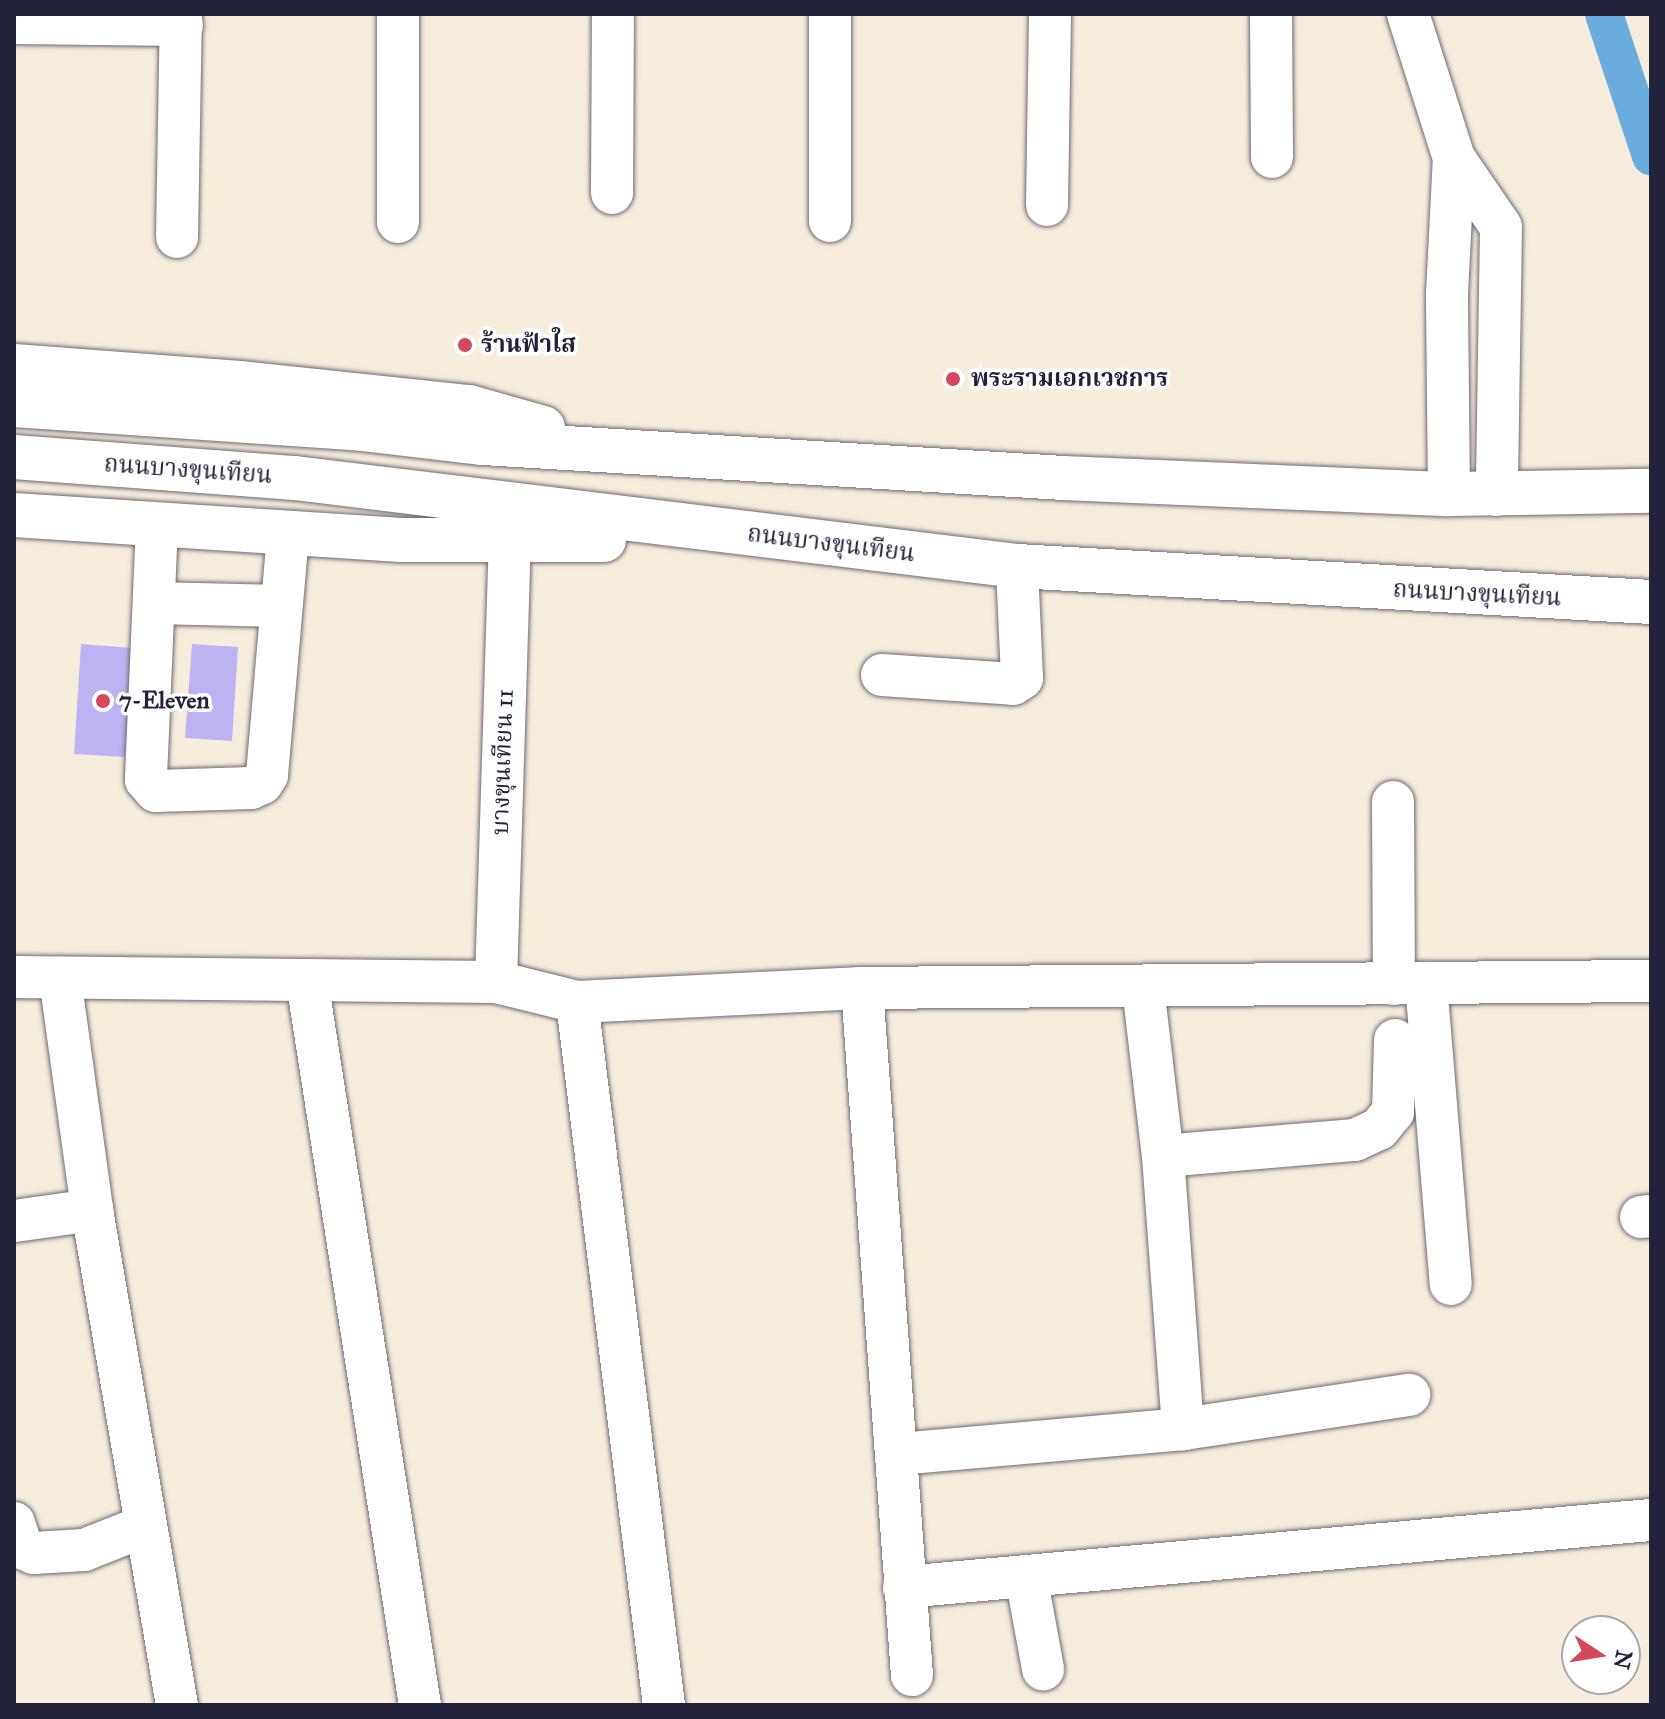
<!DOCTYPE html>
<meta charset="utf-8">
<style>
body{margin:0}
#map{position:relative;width:1665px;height:1719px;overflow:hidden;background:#f7eddc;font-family:"IM FELL Great Primer","Noto Serif Thai",serif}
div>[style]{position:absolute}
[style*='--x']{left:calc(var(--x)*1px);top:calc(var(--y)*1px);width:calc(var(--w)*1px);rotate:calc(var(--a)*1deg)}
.canal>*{height:38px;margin:-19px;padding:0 19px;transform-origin:19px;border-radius:19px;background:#6bacdf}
.building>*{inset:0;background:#bcb4f2}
.roads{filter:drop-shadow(0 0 2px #6d6973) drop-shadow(0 0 2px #6d6973)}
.minor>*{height:42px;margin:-21px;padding:0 21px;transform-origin:21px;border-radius:21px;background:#fff}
.major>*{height:44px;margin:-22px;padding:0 22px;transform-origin:22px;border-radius:22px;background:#fff}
.dots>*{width:22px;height:22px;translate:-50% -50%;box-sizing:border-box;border:4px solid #fff;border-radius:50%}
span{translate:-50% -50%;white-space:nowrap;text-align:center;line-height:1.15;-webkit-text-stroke:7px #fff;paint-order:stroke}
.poi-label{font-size:24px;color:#22223b;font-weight:700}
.left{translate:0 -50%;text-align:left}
.street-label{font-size:24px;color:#22223b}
.frame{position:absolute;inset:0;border:16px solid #22223b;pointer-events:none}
.north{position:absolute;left:1561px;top:1615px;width:80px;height:80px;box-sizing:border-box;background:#fff;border:2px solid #a7a7b1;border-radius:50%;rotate:102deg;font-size:22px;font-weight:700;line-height:32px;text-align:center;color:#22223b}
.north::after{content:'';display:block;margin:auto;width:28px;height:36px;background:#d1495b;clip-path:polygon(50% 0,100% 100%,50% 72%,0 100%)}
</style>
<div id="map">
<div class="canal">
<div style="--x:1604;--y:14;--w:150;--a:71.7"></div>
</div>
<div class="building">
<div style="clip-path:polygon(81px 644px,132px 648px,125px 757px,74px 754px)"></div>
<div style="clip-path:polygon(192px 644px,238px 647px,232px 741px,185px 738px)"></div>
</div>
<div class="roads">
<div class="minor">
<div style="--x:398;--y:14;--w:208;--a:90"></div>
<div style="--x:830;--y:14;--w:207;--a:90"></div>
<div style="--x:1271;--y:14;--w:143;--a:89.6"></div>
<div style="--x:1408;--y:14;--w:151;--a:72.3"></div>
<div style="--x:1454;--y:158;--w:83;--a:55.7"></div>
<div style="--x:1501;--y:227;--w:268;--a:90.9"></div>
<div style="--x:14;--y:23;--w:168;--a:0.7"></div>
<div style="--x:612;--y:193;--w:179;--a:-89.7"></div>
<div style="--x:1047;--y:205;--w:191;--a:-89.1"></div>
<div style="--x:177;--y:237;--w:223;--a:-89"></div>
<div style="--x:1449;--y:494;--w:200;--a:-90.6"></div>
<div style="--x:1447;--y:294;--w:136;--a:-87.1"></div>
<div style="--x:157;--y:525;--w:255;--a:92.5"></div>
<div style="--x:146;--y:780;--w:15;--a:48"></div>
<div style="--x:156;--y:791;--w:95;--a:-1.8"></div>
<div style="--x:251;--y:788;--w:12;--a:-24"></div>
<div style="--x:262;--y:783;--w:9;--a:-58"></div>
<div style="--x:267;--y:775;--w:243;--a:-85"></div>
<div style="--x:154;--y:603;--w:127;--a:1.4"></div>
<div style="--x:882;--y:675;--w:131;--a:3.9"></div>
<div style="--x:1013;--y:684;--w:11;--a:-34"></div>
<div style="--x:1022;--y:678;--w:112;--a:-92.6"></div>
<div style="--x:1393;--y:802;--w:182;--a:89.7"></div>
<div style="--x:14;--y:977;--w:482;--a:0.6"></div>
<div style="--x:496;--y:982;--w:83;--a:13.9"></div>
<div style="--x:577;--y:1002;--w:285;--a:-2.8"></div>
<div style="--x:862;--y:988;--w:789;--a:-0.51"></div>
<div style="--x:60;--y:978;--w:234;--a:82.1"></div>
<div style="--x:92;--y:1210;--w:502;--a:80.26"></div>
<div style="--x:307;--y:981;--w:733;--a:81.13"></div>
<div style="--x:496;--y:982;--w:440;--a:-88.2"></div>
<div style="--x:1426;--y:983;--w:302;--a:85.3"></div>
<div style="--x:1143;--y:987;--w:170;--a:83.3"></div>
<div style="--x:1163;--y:1156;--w:274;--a:85.8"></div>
<div style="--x:862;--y:988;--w:689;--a:85.84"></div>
<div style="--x:577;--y:1002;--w:708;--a:82.95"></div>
<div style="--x:1163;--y:1156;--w:193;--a:-4.8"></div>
<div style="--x:1355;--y:1140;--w:26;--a:-25"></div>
<div style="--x:1379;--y:1129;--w:22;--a:-51"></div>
<div style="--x:1393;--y:1112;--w:72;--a:-88.4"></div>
<div style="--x:1641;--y:1217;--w:10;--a:-6"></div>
<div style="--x:14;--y:1221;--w:79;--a:-8"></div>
<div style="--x:898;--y:1454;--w:286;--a:-5"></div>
<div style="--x:1183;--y:1429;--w:229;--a:-8.6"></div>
<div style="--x:14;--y:1523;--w:26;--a:72"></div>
<div style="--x:22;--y:1548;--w:13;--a:23"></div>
<div style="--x:34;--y:1553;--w:50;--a:-3.4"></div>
<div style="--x:84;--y:1550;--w:66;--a:-21.5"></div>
<div style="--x:1026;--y:1576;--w:95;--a:79.6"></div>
<div style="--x:904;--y:1587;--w:750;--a:-5.13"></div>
</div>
<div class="major">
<div style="--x:14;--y:366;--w:226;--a:4.3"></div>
<div style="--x:239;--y:383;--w:231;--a:6"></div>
<div style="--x:469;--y:407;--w:77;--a:15.8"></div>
<div style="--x:14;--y:405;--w:349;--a:3.9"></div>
<div style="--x:362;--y:429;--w:122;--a:6.6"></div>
<div style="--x:483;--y:443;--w:581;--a:3.45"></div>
<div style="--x:1063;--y:478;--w:386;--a:2.4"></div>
<div style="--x:1449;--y:494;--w:202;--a:-0.9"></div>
<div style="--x:14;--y:457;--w:282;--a:4.3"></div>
<div style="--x:295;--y:478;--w:727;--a:6.95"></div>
<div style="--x:1017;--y:566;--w:635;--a:3.25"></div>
<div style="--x:14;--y:515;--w:388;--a:3.7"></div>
<div style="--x:401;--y:540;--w:203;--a:0"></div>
</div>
</div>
<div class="dots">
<div style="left:465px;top:345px;background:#d1495b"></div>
<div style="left:953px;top:379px;background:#d1495b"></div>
<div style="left:103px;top:701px;background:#d1495b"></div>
</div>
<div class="poi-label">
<span class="left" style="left:481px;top:345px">ร้านฟ้าใส</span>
<span class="left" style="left:971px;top:379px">พระรามเอกเวชการ</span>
<span class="left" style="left:119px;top:701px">7-Eleven</span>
</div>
<div class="street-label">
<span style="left:188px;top:470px;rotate:4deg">ถนนบางขุนเทียน</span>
<span style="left:831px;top:544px;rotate:7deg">ถนนบางขุนเทียน</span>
<span style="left:1477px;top:594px;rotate:3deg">ถนนบางขุนเทียน</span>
<span style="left:503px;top:762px;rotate:-88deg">บางขุนเทียน 11</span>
</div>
<div class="frame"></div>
<div class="north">N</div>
</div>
